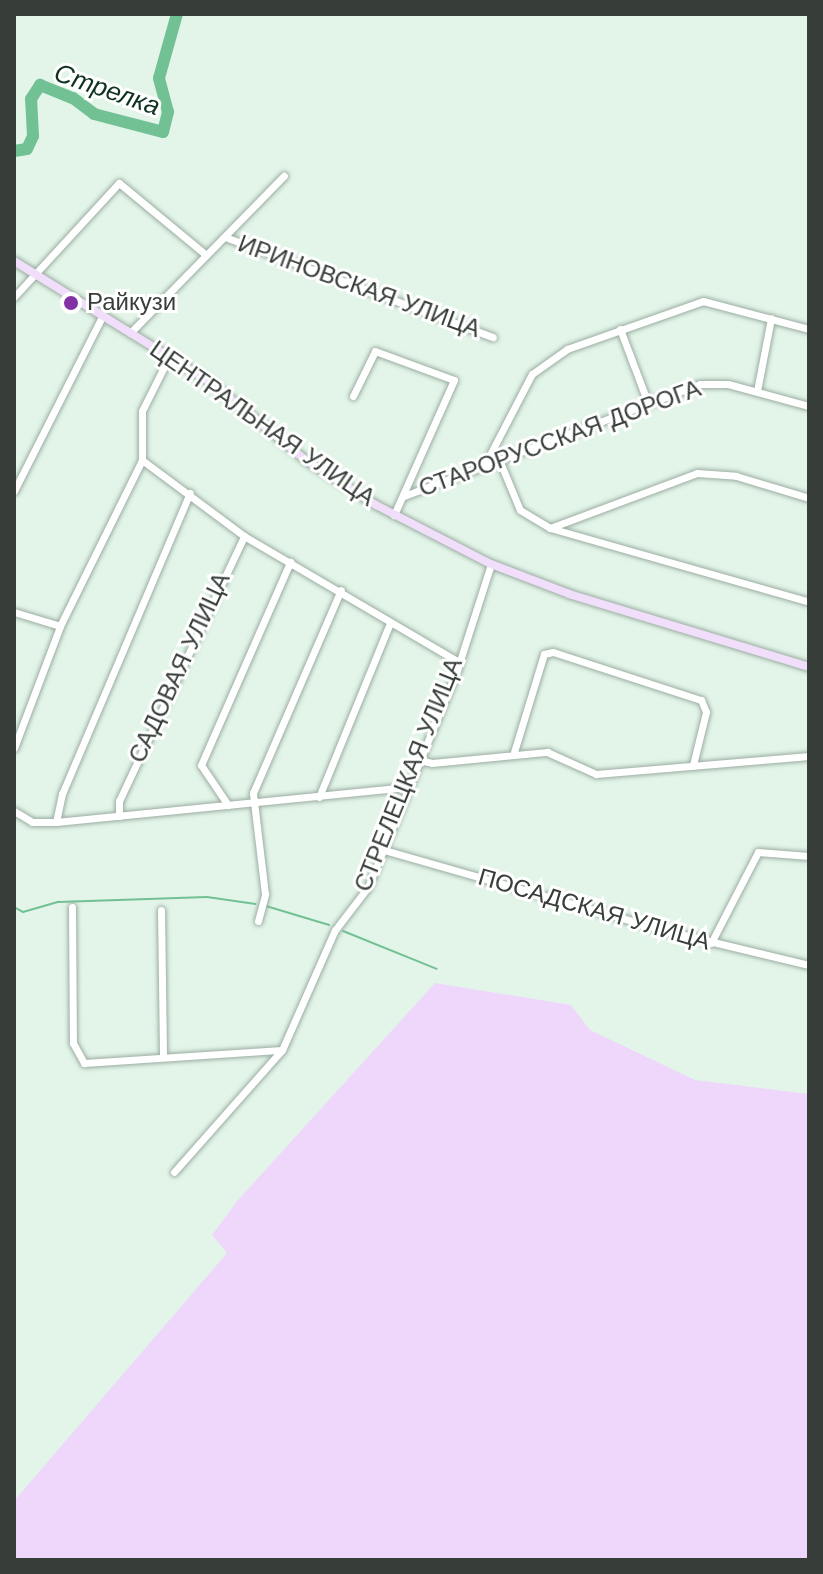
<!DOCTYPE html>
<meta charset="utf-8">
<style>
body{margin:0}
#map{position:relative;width:823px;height:1574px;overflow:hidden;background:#e3f5e9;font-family:"Work Sans",sans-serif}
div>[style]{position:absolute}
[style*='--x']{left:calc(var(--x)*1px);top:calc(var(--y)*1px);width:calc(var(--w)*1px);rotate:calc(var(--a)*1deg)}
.green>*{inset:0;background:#eed7fb}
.stream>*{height:2px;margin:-1px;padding:0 1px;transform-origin:1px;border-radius:1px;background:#72c194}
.river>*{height:12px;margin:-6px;padding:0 6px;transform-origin:6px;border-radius:6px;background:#72c194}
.roads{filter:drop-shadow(0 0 2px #9cada2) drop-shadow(0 0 2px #9cada2)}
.minor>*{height:7px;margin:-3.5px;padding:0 3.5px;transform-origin:3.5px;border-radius:3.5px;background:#fff}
.major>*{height:8px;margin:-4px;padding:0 4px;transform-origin:4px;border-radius:4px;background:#f1defb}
.dots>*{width:22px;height:22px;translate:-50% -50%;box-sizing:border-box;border:4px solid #fff;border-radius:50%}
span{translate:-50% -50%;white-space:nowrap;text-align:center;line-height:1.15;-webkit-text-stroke:6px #fff;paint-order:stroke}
.street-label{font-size:24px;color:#373e39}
.poi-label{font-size:24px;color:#373e39}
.left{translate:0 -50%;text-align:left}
.water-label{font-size:26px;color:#0f3220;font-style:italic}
.frame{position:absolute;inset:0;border:16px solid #373e39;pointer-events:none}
</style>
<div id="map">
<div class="green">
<div style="clip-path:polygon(435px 983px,571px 1005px,590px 1030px,695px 1080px,809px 1094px,809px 1560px,14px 1560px,14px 1501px,227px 1253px,212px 1235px,238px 1200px)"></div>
</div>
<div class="stream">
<div style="--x:266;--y:906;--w:66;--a:16.8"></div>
<div style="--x:14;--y:907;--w:10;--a:29"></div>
<div style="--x:23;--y:912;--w:37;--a:-16"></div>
<div style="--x:59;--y:902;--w:148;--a:-1.9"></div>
<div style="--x:207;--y:897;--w:49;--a:8.1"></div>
<div style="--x:343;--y:931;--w:101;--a:22"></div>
</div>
<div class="river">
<div style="--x:14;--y:151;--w:13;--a:-9"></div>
<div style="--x:27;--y:149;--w:14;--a:-65"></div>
<div style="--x:33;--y:136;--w:37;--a:-93"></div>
<div style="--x:31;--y:99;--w:17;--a:-57"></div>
<div style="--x:40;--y:85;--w:35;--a:22"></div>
<div style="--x:73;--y:98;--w:26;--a:37"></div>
<div style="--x:94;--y:114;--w:71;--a:14.6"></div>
<div style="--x:163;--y:132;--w:21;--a:-76"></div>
<div style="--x:168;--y:112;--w:35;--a:-105"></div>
<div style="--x:159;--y:78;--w:66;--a:-74.3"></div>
</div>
<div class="roads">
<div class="minor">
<div style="--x:225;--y:237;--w:286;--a:20.5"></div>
<div style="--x:14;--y:297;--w:155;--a:-47.4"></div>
<div style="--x:119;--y:183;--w:113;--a:39.6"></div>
<div style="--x:620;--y:329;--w:79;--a:69.3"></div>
<div style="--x:130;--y:333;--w:220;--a:-45.6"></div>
<div style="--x:169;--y:357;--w:60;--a:116.6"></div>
<div style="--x:142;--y:411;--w:49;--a:90"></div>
<div style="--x:142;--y:460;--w:127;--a:36.7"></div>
<div style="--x:244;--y:536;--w:247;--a:30.4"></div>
<div style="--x:757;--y:391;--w:74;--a:-79.1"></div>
<div style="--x:353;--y:396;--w:50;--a:-63.9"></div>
<div style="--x:375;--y:351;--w:84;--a:20.2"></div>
<div style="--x:454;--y:380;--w:148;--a:114"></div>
<div style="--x:500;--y:462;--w:52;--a:67.4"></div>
<div style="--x:520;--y:510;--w:35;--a:31"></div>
<div style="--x:550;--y:528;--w:157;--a:-20.5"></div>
<div style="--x:697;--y:473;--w:39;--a:4"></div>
<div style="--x:736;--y:476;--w:76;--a:16.8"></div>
<div style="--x:483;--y:468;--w:106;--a:-62.5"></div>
<div style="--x:532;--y:374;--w:43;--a:-35.5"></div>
<div style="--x:567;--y:349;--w:144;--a:-19.4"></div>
<div style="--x:703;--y:301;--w:110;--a:14.8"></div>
<div style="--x:14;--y:491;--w:197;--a:-63.2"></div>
<div style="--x:404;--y:496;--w:316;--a:-20.7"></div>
<div style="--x:700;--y:384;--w:28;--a:0"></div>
<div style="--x:728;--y:384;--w:84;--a:15.2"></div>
<div style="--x:550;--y:528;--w:269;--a:15.9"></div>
<div style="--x:14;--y:612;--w:48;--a:16.9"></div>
<div style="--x:14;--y:748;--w:130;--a:-69.3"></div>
<div style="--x:60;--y:626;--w:185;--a:-63.7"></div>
<div style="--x:514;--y:752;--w:102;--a:-73"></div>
<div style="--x:544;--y:654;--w:9;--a:-13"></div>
<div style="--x:553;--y:652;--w:156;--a:18"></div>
<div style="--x:701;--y:700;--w:13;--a:67"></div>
<div style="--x:706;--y:712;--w:55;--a:103.8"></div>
<div style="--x:419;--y:760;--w:13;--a:13"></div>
<div style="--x:432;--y:763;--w:116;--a:-5.5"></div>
<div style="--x:547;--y:752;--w:54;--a:24.2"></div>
<div style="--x:596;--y:774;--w:214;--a:-4.8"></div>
<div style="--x:319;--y:797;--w:188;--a:-67.8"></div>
<div style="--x:228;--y:805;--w:48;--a:-124"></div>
<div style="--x:201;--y:765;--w:222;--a:-66.3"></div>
<div style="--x:14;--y:811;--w:21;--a:31"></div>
<div style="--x:32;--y:822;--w:24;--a:0"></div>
<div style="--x:56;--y:822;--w:353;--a:-5.7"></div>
<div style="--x:119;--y:816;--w:15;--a:-90"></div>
<div style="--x:119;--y:801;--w:293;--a:-64.7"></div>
<div style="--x:56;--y:822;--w:29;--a:-78"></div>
<div style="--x:62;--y:794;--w:327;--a:-67"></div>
<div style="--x:381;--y:849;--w:293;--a:16"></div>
<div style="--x:663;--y:930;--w:150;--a:13.5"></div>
<div style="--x:72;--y:907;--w:136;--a:89.6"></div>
<div style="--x:73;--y:1043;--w:23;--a:61"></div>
<div style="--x:84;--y:1063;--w:198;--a:-3.8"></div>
<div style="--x:161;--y:910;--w:146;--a:89.2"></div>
<div style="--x:258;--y:921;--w:28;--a:-75"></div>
<div style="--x:265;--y:894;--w:102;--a:-96.8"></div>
<div style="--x:253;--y:793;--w:221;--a:-66.6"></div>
<div style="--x:711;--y:943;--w:102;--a:-62.7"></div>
<div style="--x:758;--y:852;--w:51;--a:4.5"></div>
<div style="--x:174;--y:1172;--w:163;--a:-48.5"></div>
<div style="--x:282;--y:1050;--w:131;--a:-66.2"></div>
<div style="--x:335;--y:930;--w:54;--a:-52.5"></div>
<div style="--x:368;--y:887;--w:235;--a:-67.7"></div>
<div style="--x:457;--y:670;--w:111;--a:-72.2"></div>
</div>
<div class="major">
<div style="--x:14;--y:261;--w:230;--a:31.7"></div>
<div style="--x:210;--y:382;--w:125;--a:39.2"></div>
<div style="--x:307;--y:461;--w:82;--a:32.5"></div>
<div style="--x:376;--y:505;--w:129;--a:27.2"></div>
<div style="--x:491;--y:564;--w:84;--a:21"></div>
<div style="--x:569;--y:594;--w:251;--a:16.9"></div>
</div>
</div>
<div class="dots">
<div style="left:71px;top:303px;background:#8133a4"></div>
</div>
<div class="street-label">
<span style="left:359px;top:287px;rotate:20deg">ИРИНОВСКАЯ УЛИЦА</span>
<span style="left:262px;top:424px;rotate:35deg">ЦЕНТРАЛЬНАЯ УЛИЦА</span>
<span style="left:560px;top:439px;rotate:-20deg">СТАРОРУССКАЯ ДОРОГА</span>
<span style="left:180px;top:668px;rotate:-65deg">САДОВАЯ УЛИЦА</span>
<span style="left:409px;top:775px;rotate:-68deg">СТРЕЛЕЦКАЯ УЛИЦА</span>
<span style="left:594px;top:910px;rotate:16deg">ПОСАДСКАЯ УЛИЦА</span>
</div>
<div class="poi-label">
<span class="left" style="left:87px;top:303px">Райкузи</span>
</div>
<div class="water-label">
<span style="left:107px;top:90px;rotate:19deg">Стрелка</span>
</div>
<div class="frame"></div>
</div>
